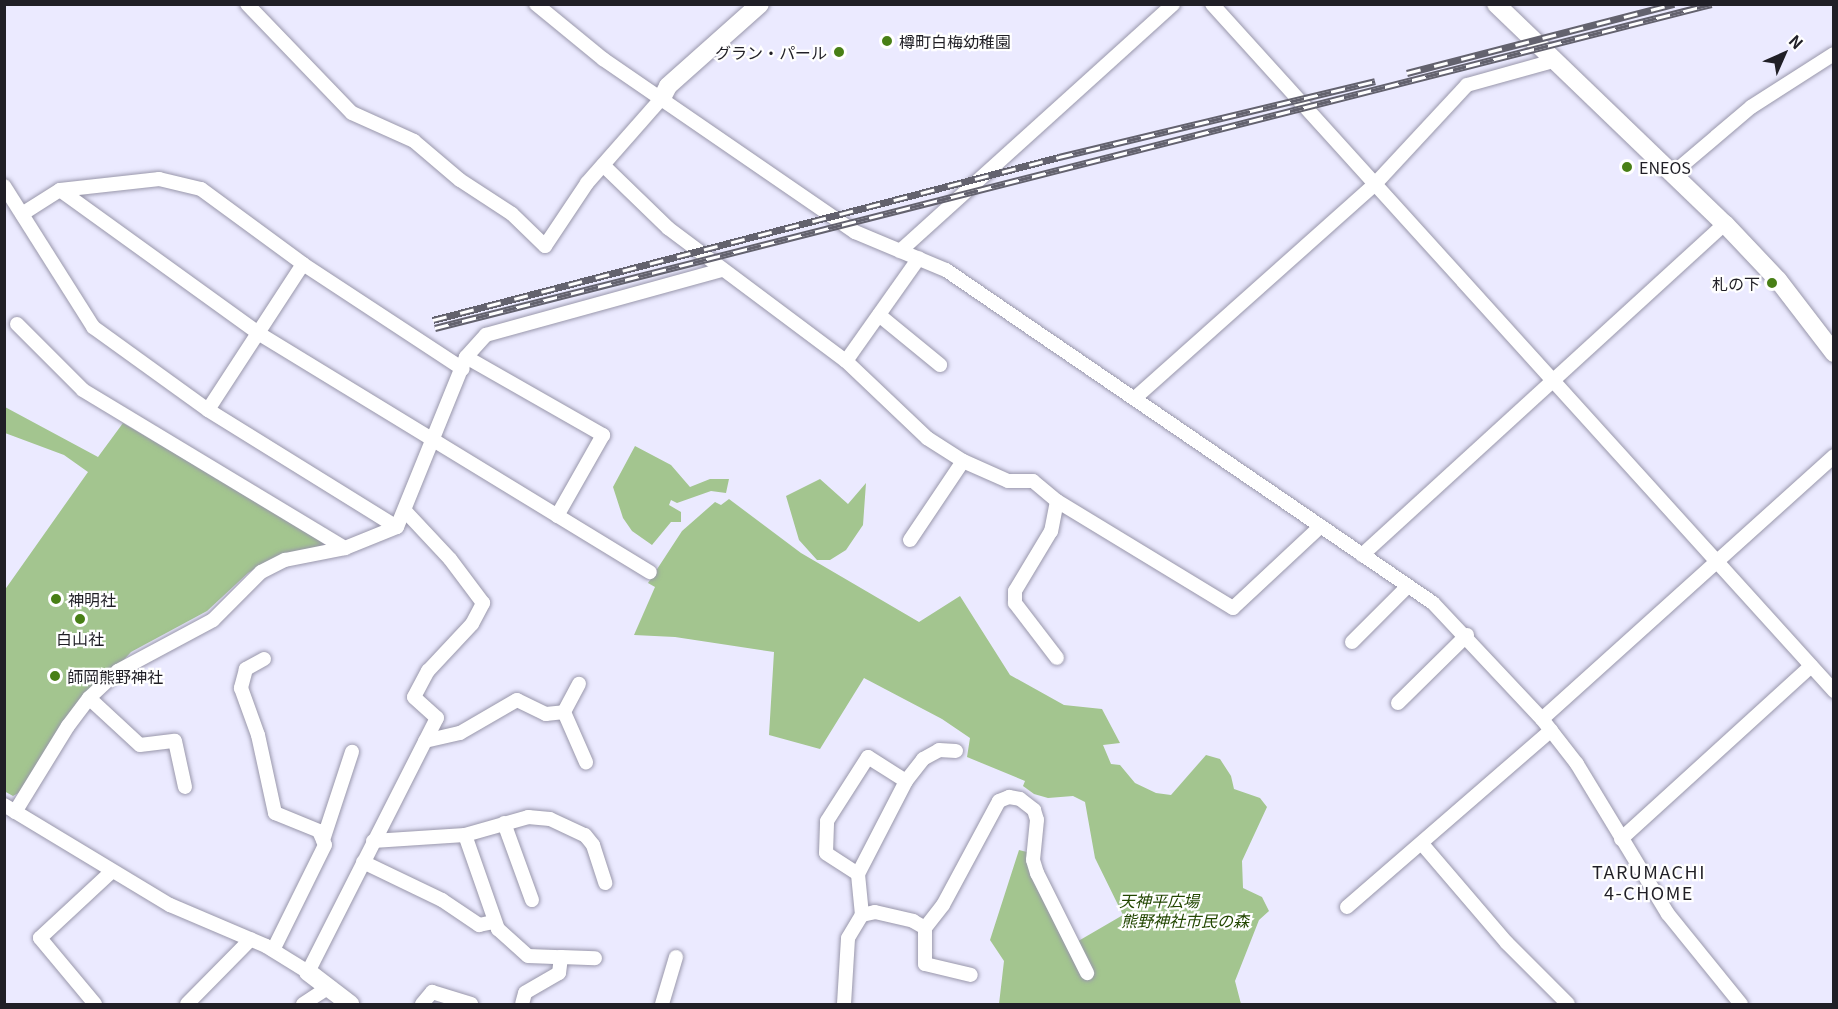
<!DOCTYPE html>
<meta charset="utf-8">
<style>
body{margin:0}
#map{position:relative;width:1838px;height:1009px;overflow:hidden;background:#ebeaff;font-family:Georgia,"Noto Sans JP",serif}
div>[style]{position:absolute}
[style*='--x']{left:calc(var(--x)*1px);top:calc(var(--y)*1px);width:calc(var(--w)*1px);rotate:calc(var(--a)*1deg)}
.green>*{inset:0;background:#a3c58f}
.roads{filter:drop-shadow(0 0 2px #9997ab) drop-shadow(0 0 2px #9997ab)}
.minor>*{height:14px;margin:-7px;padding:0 7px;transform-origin:7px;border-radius:7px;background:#fff}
.tertiary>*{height:18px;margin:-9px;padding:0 9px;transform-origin:9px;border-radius:9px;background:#fff}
.rail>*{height:7px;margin-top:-3.5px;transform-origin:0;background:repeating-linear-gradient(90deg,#fff 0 14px,#63626e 0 28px);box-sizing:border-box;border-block:2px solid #63626e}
.dots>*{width:16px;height:16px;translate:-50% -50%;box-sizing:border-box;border:3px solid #fff;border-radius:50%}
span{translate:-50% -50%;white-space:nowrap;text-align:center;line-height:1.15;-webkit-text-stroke:4.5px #fff;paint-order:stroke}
.poi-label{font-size:16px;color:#201f26}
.left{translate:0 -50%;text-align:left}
.right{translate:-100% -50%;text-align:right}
.park-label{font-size:16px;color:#224600;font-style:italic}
.neighbourhood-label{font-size:18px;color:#201f26;letter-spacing:1.5px}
.frame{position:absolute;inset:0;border:6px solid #201f26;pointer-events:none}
.north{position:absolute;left:1754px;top:24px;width:60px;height:60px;-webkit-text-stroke:4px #fff;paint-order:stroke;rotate:45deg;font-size:16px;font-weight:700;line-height:24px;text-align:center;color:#201f26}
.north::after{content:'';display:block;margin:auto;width:21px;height:27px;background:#201f26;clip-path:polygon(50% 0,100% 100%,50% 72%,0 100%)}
</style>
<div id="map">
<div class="green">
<div style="clip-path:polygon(5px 407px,98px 457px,123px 423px,329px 544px,266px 562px,248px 573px,207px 611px,131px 652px,65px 724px,22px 791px,13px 796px,4px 791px,4px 591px,88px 472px,64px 455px,5px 433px)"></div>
<div style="clip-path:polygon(635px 446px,671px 465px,690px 487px,710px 479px,729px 479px,726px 493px,711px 491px,677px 503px,671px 500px,669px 505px,681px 512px,681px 522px,671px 522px,652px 545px,632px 531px,623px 518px,613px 487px)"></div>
<div style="clip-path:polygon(820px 479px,848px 504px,866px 483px,863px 525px,846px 550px,830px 560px,817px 560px,799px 540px,786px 496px)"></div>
<div style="clip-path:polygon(729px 499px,801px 553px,919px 622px,960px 596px,1010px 675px,1064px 705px,1102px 709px,1120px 743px,1103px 745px,1111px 764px,1120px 765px,1135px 783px,1156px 793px,1171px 795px,1206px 755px,1220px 759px,1231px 776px,1234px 789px,1260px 798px,1267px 807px,1242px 861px,1243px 888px,1262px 897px,1269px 911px,1259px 920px,1235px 981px,1241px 1004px,999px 1004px,1004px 961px,990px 940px,1019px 850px,1027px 852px,1030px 875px,1068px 947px,1123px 915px,1095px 858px,1085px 802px,1073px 796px,1048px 798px,1034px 794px,1023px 786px,1025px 781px,967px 757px,970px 738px,942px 719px,864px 678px,820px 749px,769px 735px,774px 652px,675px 637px,634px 635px,655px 587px,648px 583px,682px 531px,715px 502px,721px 505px)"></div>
</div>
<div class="roads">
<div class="minor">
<div style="--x:247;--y:4;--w:151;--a:46.1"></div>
<div style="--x:352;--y:113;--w:68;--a:24.3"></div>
<div style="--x:414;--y:141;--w:60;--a:40.3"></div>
<div style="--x:460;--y:180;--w:62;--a:33.2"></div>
<div style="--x:512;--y:214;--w:46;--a:44.1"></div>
<div style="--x:545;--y:246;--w:76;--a:-56.3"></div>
<div style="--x:587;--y:183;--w:113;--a:-48.6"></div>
<div style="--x:536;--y:4;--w:87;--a:39.4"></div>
<div style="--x:603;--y:59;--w:306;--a:34.5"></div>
<div style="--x:855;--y:232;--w:99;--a:22.7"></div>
<div style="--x:946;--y:270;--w:590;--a:34.36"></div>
<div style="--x:1433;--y:603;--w:159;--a:46.8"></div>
<div style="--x:1542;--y:719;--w:57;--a:52.1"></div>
<div style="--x:1577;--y:764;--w:175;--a:58.8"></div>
<div style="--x:1668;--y:914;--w:116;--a:51"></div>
<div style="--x:1212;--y:4;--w:927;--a:47.84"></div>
<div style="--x:603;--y:165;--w:91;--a:44.1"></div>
<div style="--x:668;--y:228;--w:222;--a:36.8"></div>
<div style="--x:846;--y:361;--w:112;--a:43.5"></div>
<div style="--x:927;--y:438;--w:43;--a:32.6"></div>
<div style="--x:963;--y:461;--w:49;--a:24"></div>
<div style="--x:1008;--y:481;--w:25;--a:0"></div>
<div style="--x:1033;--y:481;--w:31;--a:40"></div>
<div style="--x:1057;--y:501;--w:206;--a:31.3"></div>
<div style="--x:1233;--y:608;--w:120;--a:-43"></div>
<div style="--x:1672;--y:174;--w:104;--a:-40.3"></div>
<div style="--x:1751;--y:107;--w:98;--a:-32.6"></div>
<div style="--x:4;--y:186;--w:167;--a:57.7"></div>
<div style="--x:93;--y:327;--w:142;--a:35.8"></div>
<div style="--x:208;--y:410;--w:222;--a:31.8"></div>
<div style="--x:60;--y:190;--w:244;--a:35.8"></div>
<div style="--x:258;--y:333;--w:459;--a:31.4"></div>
<div style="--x:22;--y:214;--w:45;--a:-32.3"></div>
<div style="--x:60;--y:190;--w:100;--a:-6.3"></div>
<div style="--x:159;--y:179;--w:43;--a:13.4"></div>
<div style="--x:201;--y:189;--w:127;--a:36.3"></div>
<div style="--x:303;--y:264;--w:174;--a:123.1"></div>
<div style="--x:900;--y:251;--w:368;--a:-42.1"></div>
<div style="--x:303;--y:264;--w:191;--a:33.3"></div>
<div style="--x:879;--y:315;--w:79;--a:39.3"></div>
<div style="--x:17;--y:324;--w:93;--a:45"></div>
<div style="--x:83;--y:390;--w:306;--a:31.1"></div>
<div style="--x:466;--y:357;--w:158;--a:29.7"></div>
<div style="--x:603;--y:435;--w:93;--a:119.6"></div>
<div style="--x:846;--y:361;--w:126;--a:-54.7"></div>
<div style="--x:1136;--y:397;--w:320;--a:-41.7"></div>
<div style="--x:1375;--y:184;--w:135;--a:-47.1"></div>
<div style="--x:1467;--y:85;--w:89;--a:-15.6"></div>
<div style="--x:1057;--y:501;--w:31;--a:101"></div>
<div style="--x:1051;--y:531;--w:70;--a:121"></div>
<div style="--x:1015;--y:591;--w:12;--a:90"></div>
<div style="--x:1015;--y:603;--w:69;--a:52.6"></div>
<div style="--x:910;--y:540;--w:95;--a:-56.1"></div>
<div style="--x:1362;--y:555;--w:491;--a:-42.4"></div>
<div style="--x:1352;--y:642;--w:79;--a:-45"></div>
<div style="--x:264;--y:659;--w:21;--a:151"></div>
<div style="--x:246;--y:669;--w:20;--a:105"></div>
<div style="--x:241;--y:688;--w:50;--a:70.1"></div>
<div style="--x:258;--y:735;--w:80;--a:77.7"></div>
<div style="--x:275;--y:813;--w:48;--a:22.2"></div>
<div style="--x:319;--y:831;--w:15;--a:67"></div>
<div style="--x:325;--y:845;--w:117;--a:116.3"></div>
<div style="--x:89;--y:698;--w:69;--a:42.7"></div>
<div style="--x:140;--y:745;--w:35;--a:-7"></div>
<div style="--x:175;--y:741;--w:47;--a:77.7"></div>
<div style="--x:1398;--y:703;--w:97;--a:-44.6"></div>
<div style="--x:564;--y:712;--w:55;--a:66.3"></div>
<div style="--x:564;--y:712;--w:32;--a:-62"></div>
<div style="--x:1542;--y:719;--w:393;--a:-42"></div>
<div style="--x:425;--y:741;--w:36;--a:-13"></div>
<div style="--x:460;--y:733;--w:66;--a:-30.1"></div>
<div style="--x:517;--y:700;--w:32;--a:26"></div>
<div style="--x:546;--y:714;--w:18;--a:-6"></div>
<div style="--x:4;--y:805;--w:194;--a:31.1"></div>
<div style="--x:170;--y:905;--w:104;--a:23.1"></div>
<div style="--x:266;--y:946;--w:49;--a:31.8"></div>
<div style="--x:308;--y:972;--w:285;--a:-63.1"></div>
<div style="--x:437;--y:718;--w:31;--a:-138"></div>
<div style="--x:414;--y:697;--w:30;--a:-62"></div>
<div style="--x:428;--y:671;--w:64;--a:-46.9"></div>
<div style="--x:472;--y:624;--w:24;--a:-62"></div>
<div style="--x:483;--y:603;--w:55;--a:-126.9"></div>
<div style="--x:450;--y:559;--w:64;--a:-133.1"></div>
<div style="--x:15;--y:812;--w:101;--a:-58.4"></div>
<div style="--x:68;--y:726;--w:35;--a:-53"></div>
<div style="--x:89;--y:698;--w:40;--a:-43"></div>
<div style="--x:118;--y:671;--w:108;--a:-28.2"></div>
<div style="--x:213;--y:620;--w:68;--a:-45"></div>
<div style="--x:261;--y:572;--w:27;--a:-27"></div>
<div style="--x:285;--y:560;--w:61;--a:-11.3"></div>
<div style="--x:345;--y:548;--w:56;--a:-22"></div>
<div style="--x:397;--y:527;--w:183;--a:-67.9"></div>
<div style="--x:466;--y:357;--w:30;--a:-48"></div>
<div style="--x:486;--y:335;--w:245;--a:-15.4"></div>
<div style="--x:504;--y:823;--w:82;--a:70"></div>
<div style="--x:465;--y:835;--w:66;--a:-15.9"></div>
<div style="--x:528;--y:817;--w:22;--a:5"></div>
<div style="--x:550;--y:819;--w:38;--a:25"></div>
<div style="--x:585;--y:835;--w:13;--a:51"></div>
<div style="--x:593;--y:845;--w:40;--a:72"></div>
<div style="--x:1621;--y:839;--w:257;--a:-42.3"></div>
<div style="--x:323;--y:840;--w:93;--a:-71.8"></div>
<div style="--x:373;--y:841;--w:92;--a:-3.7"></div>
<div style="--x:465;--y:835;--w:100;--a:70.7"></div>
<div style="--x:498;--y:929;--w:40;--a:42"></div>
<div style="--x:528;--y:956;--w:33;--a:2"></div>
<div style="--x:561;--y:957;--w:16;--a:97"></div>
<div style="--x:559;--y:973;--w:39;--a:150"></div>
<div style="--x:525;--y:993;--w:11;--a:105"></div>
<div style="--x:1423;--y:845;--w:129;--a:49.4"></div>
<div style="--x:1507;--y:943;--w:86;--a:45"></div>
<div style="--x:363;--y:862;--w:88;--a:25.7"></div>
<div style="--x:442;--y:900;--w:45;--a:34"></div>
<div style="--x:479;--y:925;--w:14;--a:-12"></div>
<div style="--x:858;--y:874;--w:38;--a:-147"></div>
<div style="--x:826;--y:853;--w:32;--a:-88"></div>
<div style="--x:827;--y:821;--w:76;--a:-57.4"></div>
<div style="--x:868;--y:757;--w:45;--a:32.3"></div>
<div style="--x:1347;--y:907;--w:270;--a:-40.9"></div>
<div style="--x:862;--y:915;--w:41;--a:-95.6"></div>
<div style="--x:858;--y:874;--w:105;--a:-62.7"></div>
<div style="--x:906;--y:781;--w:28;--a:-52"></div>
<div style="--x:923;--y:759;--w:18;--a:-29"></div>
<div style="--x:939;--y:750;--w:17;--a:3"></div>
<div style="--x:925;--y:928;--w:36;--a:90"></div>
<div style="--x:925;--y:964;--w:47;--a:13.4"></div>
<div style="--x:561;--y:957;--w:34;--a:2"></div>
<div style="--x:95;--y:1004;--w:86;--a:-129.8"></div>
<div style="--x:40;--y:938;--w:98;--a:-42.9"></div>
<div style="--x:187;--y:1004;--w:91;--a:-45.4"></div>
<div style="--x:303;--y:1004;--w:30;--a:-33"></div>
<div style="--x:422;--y:1004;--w:16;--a:-50"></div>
<div style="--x:432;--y:992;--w:41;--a:17.1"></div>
<div style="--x:662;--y:1004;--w:49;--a:-73.4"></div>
<div style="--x:844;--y:1004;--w:66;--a:-86.5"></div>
<div style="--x:848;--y:938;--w:27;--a:-59"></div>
<div style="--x:862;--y:915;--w:13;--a:-13"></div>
<div style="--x:875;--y:912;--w:39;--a:13"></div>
<div style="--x:913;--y:921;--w:14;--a:30"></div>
<div style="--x:925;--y:928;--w:29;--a:-52"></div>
<div style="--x:943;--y:905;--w:118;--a:-61.7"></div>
<div style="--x:999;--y:801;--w:11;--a:-22"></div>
<div style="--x:1009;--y:797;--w:11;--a:10"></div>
<div style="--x:1020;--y:799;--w:18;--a:38"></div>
<div style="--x:1034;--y:810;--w:10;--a:73"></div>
<div style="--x:1037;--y:820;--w:40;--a:95.7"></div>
<div style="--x:1033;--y:860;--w:14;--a:73"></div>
<div style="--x:1037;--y:873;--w:112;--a:63.4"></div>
</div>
<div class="tertiary">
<div style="--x:1496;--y:4;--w:318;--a:43.9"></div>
<div style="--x:1725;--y:224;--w:77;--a:46.6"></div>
<div style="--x:1778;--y:280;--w:92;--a:52.5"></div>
<div style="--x:662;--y:98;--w:13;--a:-63"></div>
<div style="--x:668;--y:86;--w:123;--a:-41.7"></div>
<div style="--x:308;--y:972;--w:53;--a:37.3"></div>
</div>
</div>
<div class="rail">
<div style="--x:1407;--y:73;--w:276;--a:-14.5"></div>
<div style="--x:433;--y:320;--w:647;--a:-14.59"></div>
<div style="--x:1059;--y:157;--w:325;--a:-13.5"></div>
<div style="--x:435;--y:328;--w:1317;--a:-14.24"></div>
</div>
<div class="dots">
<div style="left:887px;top:41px;background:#487f16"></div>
<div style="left:839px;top:52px;background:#487f16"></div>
<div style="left:1627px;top:167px;background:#487f16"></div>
<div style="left:1772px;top:283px;background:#487f16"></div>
<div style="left:56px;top:599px;background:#487f16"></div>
<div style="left:80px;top:619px;background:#487f16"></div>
<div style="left:55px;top:676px;background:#487f16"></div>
</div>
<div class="poi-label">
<span class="left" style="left:899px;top:41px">樽町白梅幼稚園</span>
<span class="right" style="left:827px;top:52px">グラン・パール</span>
<span class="left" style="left:1639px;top:167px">ENEOS</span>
<span class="right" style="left:1760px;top:283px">札の下</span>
<span class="left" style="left:68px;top:599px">神明社</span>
<span style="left:80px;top:638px">白山社</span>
<span class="left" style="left:67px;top:676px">師岡熊野神社</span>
</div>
<div class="park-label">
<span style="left:1159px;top:900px">天神平広場</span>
<span style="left:1185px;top:920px">熊野神社市民の森</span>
</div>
<div class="neighbourhood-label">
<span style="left:1649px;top:882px">TARUMACHI<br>4-CHOME</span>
</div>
<div class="frame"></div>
<div class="north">N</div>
</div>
